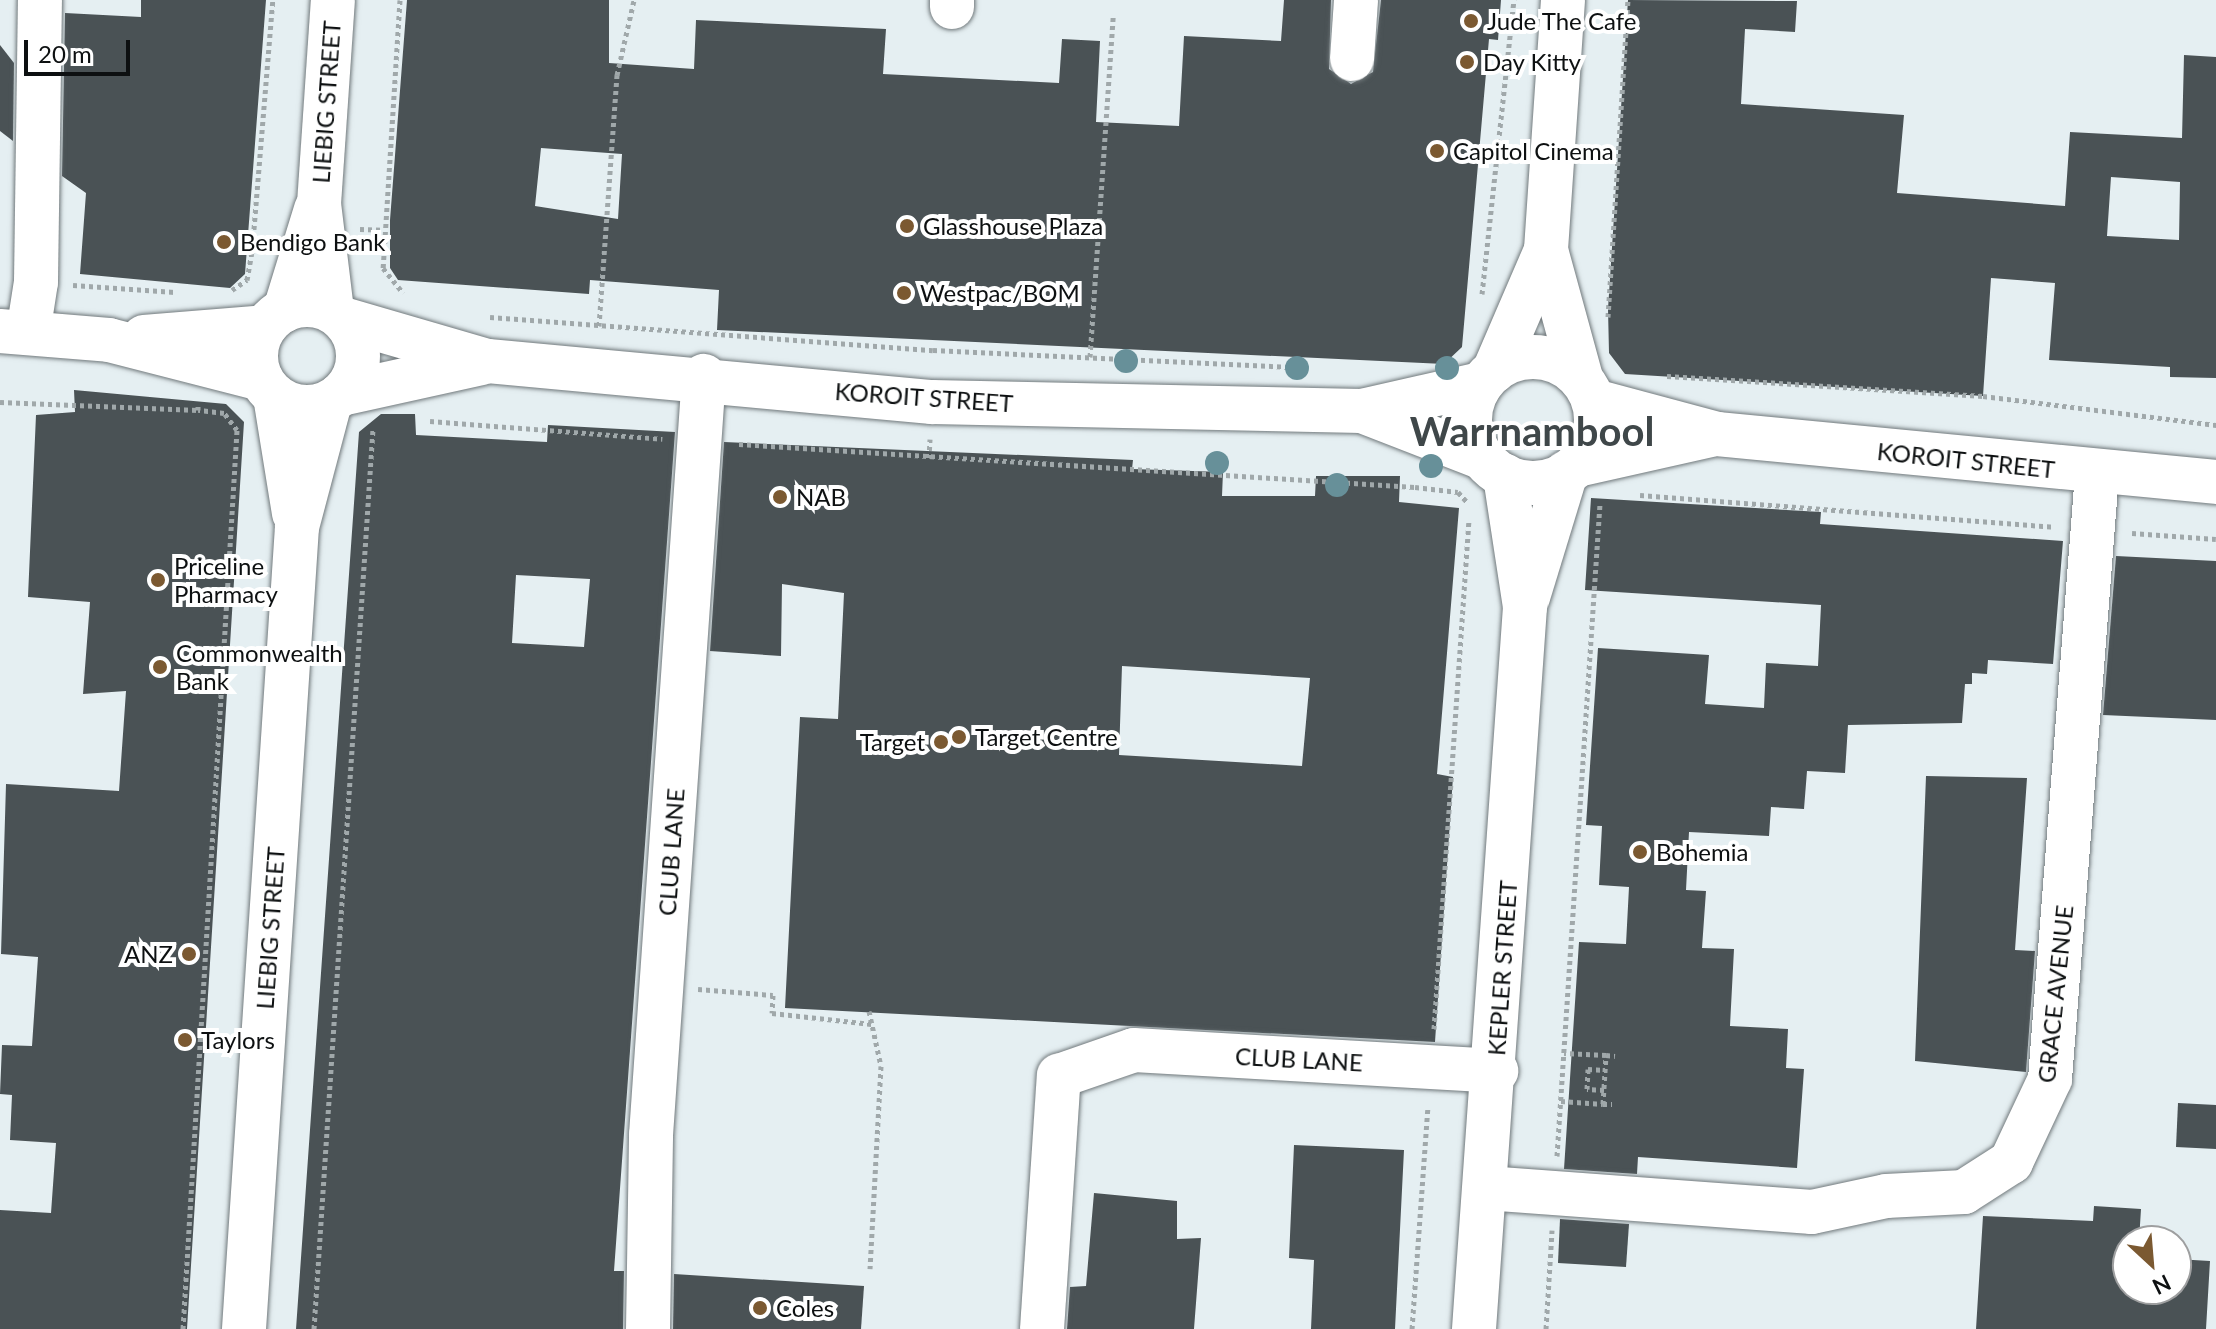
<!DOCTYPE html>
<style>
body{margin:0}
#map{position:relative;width:2216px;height:1329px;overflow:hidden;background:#e5eff2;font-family:Lato,sans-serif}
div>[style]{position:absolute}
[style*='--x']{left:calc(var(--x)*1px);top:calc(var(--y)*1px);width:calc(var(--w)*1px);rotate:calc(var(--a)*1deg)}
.building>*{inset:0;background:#4a5255}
.path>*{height:5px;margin-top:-2.5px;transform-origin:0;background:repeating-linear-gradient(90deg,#a0a8aa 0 4px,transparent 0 8px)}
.roads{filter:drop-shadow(0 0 2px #71797c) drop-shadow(0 0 2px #71797c)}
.minor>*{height:44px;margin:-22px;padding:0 22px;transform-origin:22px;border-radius:22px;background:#fff}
.minor>.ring{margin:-22px;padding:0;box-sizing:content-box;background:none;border:44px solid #fff;border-radius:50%}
.trees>*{width:24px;height:24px;margin:-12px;border-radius:50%;background:#679099}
.dots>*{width:22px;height:22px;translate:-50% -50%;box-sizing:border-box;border:4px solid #fff;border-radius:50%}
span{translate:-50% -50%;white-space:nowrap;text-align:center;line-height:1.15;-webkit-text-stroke:8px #fff;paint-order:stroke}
.poi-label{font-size:24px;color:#0d1011}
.left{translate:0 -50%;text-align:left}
.right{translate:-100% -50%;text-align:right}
.street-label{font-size:24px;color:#0d1011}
.town-label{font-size:40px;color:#3f4749;font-weight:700}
.north{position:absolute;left:2112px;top:1225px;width:80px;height:80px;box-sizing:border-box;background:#fff;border:2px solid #9e9fa0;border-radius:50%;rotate:154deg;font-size:22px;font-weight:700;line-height:32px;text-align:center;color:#0d1011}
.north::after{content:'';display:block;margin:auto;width:28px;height:36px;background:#7b5931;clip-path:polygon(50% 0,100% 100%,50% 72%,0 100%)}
.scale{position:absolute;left:24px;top:40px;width:106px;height:36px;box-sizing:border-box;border:4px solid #0d1011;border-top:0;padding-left:10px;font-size:24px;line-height:28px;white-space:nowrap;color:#0d1011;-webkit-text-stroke:6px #fff;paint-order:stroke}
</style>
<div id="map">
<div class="building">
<div style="clip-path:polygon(141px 0,266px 0,245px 274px,230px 288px,80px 274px,86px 193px,62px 176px,65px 13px,141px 17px)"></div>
<div style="clip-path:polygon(evenodd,407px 0,609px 0,609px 63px,694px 69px,696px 20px,886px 29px,883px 74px,1059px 83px,1062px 39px,1100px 41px,1096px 122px,1179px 126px,1184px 36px,1281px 41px,1284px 0,1331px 0,1329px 69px,1351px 84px,1373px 72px,1381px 0,1501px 0,1498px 40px,1489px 39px,1462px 347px,1444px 364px,717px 330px,719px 290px,590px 280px,589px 294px,398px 280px,390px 268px,390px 220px,407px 0,541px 148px,622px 154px,618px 219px,535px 206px,541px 148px)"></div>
<div style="clip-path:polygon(evenodd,1628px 0,1797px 1px,1795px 32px,1745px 29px,1741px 104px,1904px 115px,1897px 193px,2065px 206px,2070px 132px,2182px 138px,2184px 55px,2216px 57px,2216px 378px,2170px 377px,2170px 367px,2049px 360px,2055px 283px,1991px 278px,1983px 396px,1625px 374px,1609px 353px,1608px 309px,1628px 0,2111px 177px,2180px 182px,2179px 240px,2107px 236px,2111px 177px)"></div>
<div style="clip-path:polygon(0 45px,14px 63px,13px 141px,0 131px)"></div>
<div style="clip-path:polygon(74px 390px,226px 404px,244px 422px,187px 1329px,0 1329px,0 1210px,51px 1213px,56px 1143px,10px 1140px,12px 1095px,0 1094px,2px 1045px,32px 1046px,38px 957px,1px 954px,6px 784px,119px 791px,126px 691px,83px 694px,90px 602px,28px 597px,36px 415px,75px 412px)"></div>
<div style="clip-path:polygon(evenodd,381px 414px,415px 414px,416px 435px,547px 442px,548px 425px,675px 432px,614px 1271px,624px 1271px,623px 1329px,296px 1329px,359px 432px,381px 414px,516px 575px,590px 579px,584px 647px,512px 643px,516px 575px)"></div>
<div style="clip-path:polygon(evenodd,724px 442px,1133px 460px,1132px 469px,1223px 472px,1222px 496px,1315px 496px,1316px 476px,1400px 476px,1399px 502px,1459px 508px,1437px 774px,1453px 777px,1435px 1042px,785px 1008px,800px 717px,838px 719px,844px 593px,782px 584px,781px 656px,710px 651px,724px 442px,1122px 666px,1310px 678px,1302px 766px,1119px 755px,1122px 666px)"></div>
<div style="clip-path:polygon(1591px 498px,1821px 512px,1820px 524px,2063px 541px,2053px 664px,1988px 660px,1987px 674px,1972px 673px,1972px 684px,1965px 684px,1962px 723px,1848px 725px,1845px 773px,1807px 771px,1804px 809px,1771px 807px,1769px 836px,1689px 832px,1686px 890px,1706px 891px,1702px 948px,1734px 949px,1730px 1026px,1788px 1029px,1786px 1068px,1804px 1069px,1797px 1168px,1638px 1157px,1637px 1174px,1564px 1169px,1579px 942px,1626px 944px,1629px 887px,1599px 885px,1602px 826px,1586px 825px,1598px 648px,1709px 655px,1705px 704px,1764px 708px,1766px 663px,1818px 666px,1821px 605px,1585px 590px)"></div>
<div style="clip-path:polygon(2116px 556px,2216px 561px,2216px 720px,2103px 715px)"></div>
<div style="clip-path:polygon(1926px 776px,2027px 778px,2015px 950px,2035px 951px,2026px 1072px,1915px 1061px)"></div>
<div style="clip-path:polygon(2178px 1103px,2216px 1105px,2216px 1149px,2176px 1147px)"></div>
<div style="clip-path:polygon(1294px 1145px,1404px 1150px,1395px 1329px,1311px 1329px,1314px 1260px,1289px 1258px)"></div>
<div style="clip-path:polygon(1094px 1193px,1177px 1201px,1177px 1239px,1201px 1238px,1194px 1329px,1067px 1329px,1070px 1287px,1086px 1286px)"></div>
<div style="clip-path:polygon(2094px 1206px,2141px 1209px,2139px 1241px,2128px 1241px,2128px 1289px,2176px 1289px,2176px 1259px,2210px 1261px,2206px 1329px,1976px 1329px,1983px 1216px,2093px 1221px)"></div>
<div style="clip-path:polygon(1560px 1219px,1629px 1224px,1626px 1267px,1558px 1263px)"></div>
<div style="clip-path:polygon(674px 1274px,864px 1286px,861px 1329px,673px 1329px)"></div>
</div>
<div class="path">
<div style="--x:400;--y:0;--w:269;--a:93.6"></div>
<div style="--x:383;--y:268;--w:32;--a:51"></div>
<div style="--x:360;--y:229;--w:23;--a:2"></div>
<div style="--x:73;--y:285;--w:102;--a:3.9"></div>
<div style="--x:232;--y:290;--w:18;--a:-34"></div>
<div style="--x:247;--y:280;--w:27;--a:-80"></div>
<div style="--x:252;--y:253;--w:254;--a:-85.3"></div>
<div style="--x:1482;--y:294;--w:296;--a:-83.8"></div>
<div style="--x:490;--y:317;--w:444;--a:4.3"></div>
<div style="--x:933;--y:350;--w:365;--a:2.7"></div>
<div style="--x:1608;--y:317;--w:318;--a:-86.4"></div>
<div style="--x:599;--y:326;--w:252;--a:-85.9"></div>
<div style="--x:617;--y:75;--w:77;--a:-77.2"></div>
<div style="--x:1090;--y:357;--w:342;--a:-86.1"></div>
<div style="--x:1667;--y:376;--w:317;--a:3.6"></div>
<div style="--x:1983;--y:396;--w:235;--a:7.1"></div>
<div style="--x:0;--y:402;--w:198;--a:2.3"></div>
<div style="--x:430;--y:421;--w:233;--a:4.4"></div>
<div style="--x:739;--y:444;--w:677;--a:3.64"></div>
<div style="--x:1415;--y:487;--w:43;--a:6.6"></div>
<div style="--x:1458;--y:492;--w:13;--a:48"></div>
<div style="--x:929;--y:458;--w:19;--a:-87"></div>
<div style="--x:1640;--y:495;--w:415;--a:4.4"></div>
<div style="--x:2132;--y:533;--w:84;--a:4.1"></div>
<div style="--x:698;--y:989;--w:75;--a:4.6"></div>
<div style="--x:773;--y:995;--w:18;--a:93"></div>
<div style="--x:772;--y:1013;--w:100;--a:6.3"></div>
<div style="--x:869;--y:1011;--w:56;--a:77.7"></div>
<div style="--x:881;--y:1066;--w:203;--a:93.1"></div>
<div style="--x:1434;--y:1029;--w:510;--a:-86.07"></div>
<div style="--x:1606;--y:1055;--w:9;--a:6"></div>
<div style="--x:1604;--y:1090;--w:17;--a:-177"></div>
<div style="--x:1587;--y:1089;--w:20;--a:-87"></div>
<div style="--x:1588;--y:1069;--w:17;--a:3"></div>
<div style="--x:1561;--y:1101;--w:42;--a:4.1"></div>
<div style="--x:1603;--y:1104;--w:49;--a:-86.5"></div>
<div style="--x:1606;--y:1055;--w:42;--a:-177.3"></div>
<div style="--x:1603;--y:1104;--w:9;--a:0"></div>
<div style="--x:1557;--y:1156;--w:653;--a:-86.23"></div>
<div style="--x:183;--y:1329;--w:901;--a:-86.56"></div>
<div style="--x:237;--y:430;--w:21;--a:-127"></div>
<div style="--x:224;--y:413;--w:26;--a:-173"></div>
<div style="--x:198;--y:410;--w:7;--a:-90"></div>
<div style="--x:314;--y:1329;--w:902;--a:-86.25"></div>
<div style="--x:1412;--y:1329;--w:223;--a:-85.9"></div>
<div style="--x:1546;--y:1329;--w:99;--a:-86.5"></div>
</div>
<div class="roads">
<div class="minor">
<div style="--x:1563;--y:0;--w:251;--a:93.9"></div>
<div style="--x:1546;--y:250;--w:133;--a:74.7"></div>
<div style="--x:952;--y:7;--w:7;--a:-90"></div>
<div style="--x:1352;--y:59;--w:59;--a:-86.1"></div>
<div class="ring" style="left:256px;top:305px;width:58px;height:58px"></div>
<div style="--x:285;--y:310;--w:106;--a:-72.9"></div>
<div style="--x:332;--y:311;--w:108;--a:-96.9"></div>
<div style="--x:319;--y:204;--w:204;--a:-86.1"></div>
<div style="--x:343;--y:319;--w:151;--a:16.2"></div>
<div style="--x:488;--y:361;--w:446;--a:5.3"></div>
<div style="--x:932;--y:402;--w:430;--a:1.2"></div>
<div style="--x:1362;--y:411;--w:122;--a:-12.8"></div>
<div style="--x:0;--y:331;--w:109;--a:4.7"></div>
<div style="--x:109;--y:340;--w:157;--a:14.4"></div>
<div style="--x:28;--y:333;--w:52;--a:-81.1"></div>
<div style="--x:36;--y:282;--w:282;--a:-89.2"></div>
<div style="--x:144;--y:337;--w:121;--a:-4.7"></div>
<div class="ring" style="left:1470px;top:357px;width:82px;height:82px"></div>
<div style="--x:1494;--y:371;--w:132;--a:-66.7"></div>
<div style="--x:341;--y:394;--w:144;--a:-12.4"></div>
<div style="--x:275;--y:396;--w:119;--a:80.8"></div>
<div style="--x:1594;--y:401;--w:127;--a:15"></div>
<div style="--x:1717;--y:434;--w:501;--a:5.49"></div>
<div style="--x:1362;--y:411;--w:130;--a:21.2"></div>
<div style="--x:1577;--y:465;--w:137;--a:-12.6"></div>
<div style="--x:1528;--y:597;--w:130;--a:-73"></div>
<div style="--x:1486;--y:1188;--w:327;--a:4.2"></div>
<div style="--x:1812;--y:1212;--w:76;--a:-12.2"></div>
<div style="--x:1886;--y:1196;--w:78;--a:-2.9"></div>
<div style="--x:1964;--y:1192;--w:56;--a:-32.6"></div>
<div style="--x:2011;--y:1162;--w:92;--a:-64.8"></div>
<div style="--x:2050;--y:1079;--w:607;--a:-85.56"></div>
<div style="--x:244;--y:1329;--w:804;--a:-86.22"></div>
<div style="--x:297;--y:527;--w:129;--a:-75.2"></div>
<div style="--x:648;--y:1329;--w:194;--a:-89.1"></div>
<div style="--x:651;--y:1135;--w:761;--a:-86.01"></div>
<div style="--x:1042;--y:1329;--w:254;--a:-86.2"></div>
<div style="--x:1059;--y:1076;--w:79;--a:-19.1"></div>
<div style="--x:1134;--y:1050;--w:363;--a:3.3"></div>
<div style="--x:1474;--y:1329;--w:724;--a:-85.96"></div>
<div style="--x:1525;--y:607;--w:133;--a:-98.7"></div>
</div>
</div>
<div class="trees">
<div style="left:1126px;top:361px"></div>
<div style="left:1297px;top:368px"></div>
<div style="left:1447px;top:368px"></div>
<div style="left:1217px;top:463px"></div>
<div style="left:1431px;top:466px"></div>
<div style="left:1337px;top:485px"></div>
</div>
<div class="dots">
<div style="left:1471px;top:21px;background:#7b5931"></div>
<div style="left:1467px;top:62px;background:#7b5931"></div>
<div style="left:1437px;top:151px;background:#7b5931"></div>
<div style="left:907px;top:226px;background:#7b5931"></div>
<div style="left:224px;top:242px;background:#7b5931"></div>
<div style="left:904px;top:293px;background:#7b5931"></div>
<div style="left:780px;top:497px;background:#7b5931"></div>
<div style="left:158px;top:580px;background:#7b5931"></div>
<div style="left:160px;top:667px;background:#7b5931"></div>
<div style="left:959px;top:737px;background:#7b5931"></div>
<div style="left:941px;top:742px;background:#7b5931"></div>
<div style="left:1640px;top:852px;background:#7b5931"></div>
<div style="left:189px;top:954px;background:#7b5931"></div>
<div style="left:185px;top:1040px;background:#7b5931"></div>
<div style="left:760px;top:1308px;background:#7b5931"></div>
</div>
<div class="poi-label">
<span class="left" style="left:1487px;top:21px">Jude The Cafe</span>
<span class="left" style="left:1483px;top:62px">Day Kitty</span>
<span class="left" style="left:1453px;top:151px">Capitol Cinema</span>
<span class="left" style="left:923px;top:226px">Glasshouse Plaza</span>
<span class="left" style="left:240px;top:242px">Bendigo Bank</span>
<span class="left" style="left:920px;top:293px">Westpac/BOM</span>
<span class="left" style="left:796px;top:497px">NAB</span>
<span class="left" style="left:174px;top:580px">Priceline<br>Pharmacy</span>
<span class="left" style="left:176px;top:667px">Commonwealth<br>Bank</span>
<span class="left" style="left:975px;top:737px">Target Centre</span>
<span class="right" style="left:925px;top:742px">Target</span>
<span class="left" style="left:1656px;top:852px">Bohemia</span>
<span class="right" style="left:173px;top:954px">ANZ</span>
<span class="left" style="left:201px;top:1040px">Taylors</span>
<span class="left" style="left:776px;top:1308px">Coles</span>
</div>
<div class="street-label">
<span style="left:326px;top:102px;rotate:-86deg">LIEBIG STREET</span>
<span style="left:924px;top:397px;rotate:4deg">KOROIT STREET</span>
<span style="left:1966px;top:460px;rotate:6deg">KOROIT STREET</span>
<span style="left:671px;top:852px;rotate:-86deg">CLUB LANE</span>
<span style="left:270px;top:928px;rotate:-86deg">LIEBIG STREET</span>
<span style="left:1502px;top:968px;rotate:-86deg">KEPLER STREET</span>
<span style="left:2055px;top:994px;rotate:-84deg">GRACE AVENUE</span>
<span style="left:1299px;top:1059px;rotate:3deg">CLUB LANE</span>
</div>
<div class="town-label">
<span style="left:1532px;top:431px">Warrnambool</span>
</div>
<div class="north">N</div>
<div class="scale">20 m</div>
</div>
